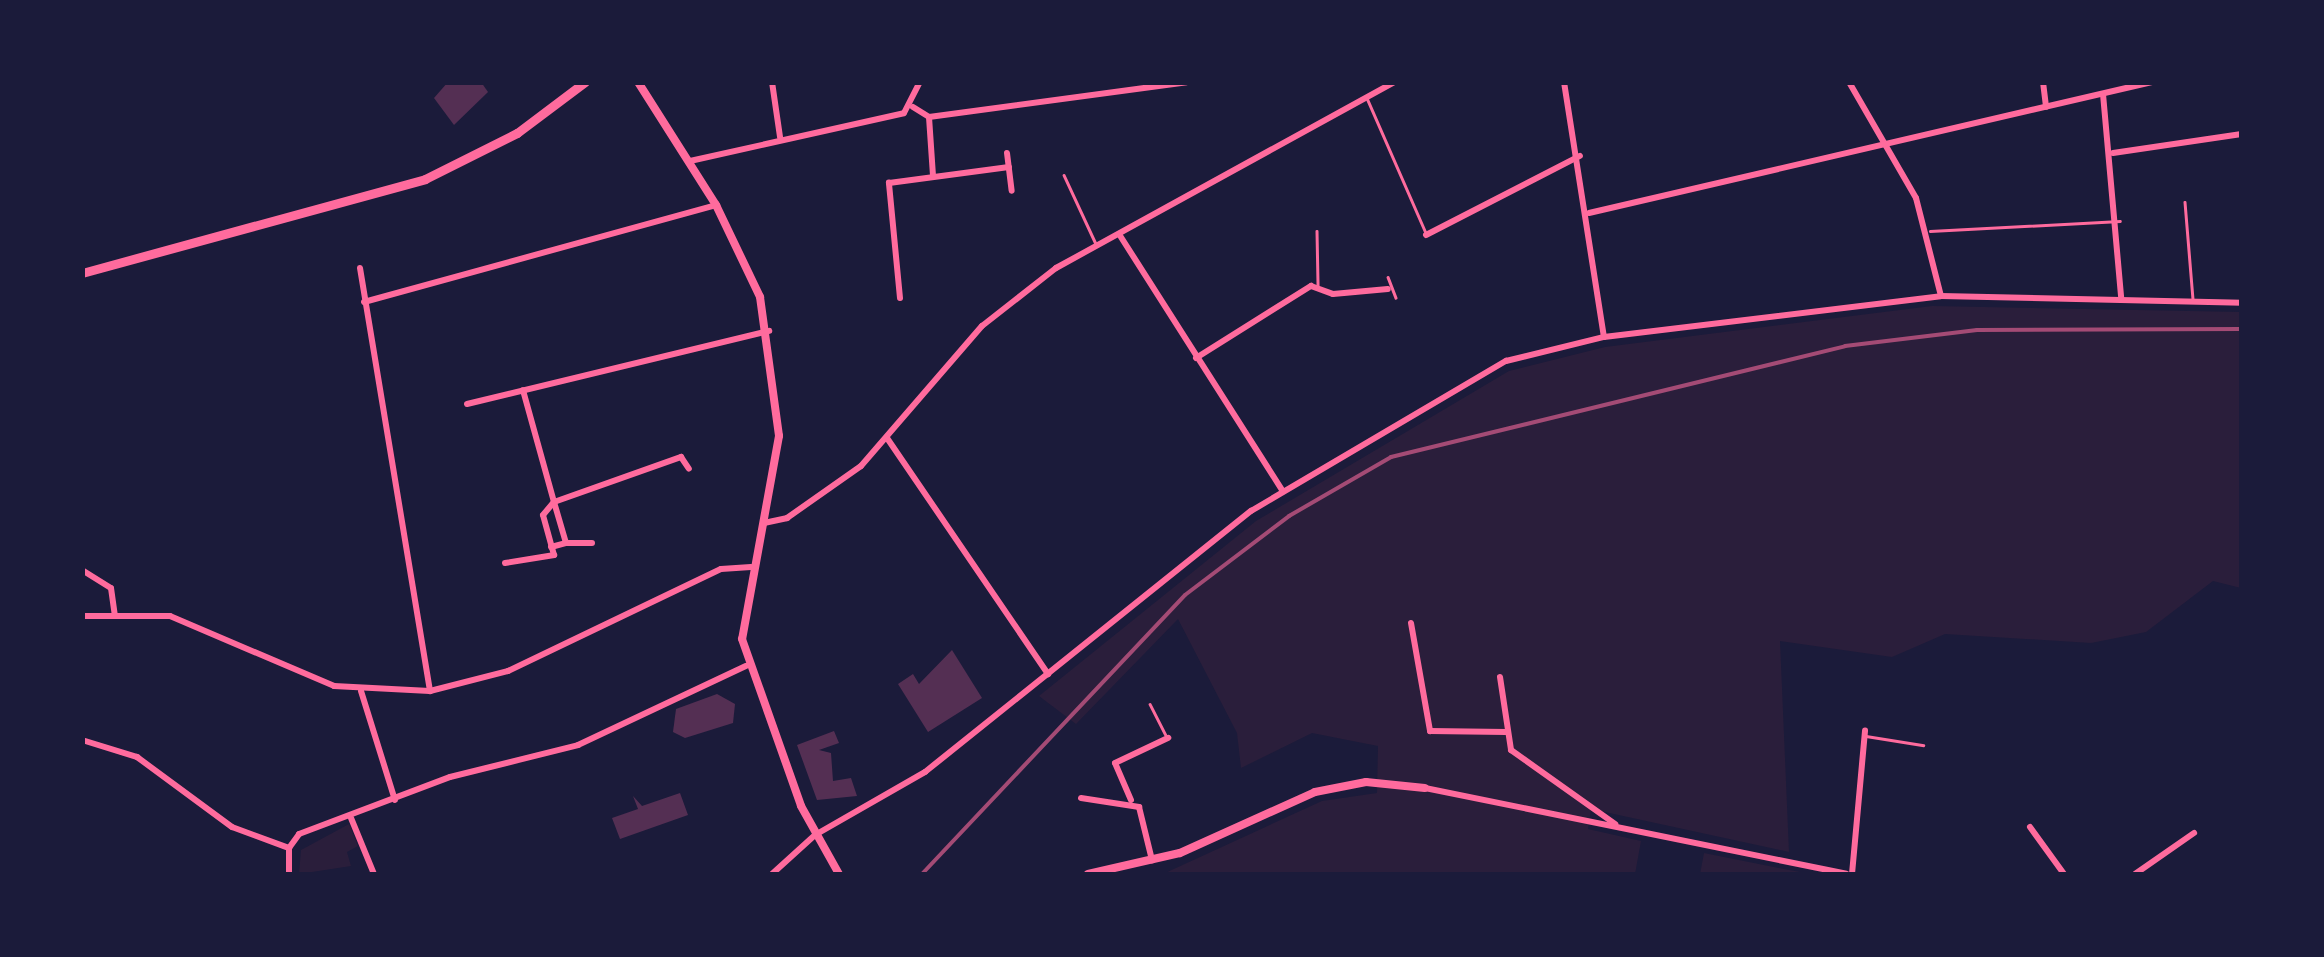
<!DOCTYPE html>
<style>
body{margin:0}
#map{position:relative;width:2324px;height:957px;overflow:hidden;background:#1b1b3a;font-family:"PT Sans",sans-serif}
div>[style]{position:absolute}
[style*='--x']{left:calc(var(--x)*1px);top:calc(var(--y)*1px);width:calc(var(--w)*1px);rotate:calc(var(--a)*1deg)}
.green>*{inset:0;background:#2a1e3b}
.building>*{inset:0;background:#542f53}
.service>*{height:2.5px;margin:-1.25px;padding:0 1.25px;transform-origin:1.25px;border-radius:1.25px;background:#ff6b9d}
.minor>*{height:6px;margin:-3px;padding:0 3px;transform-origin:3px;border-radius:3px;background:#ff6b9d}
.tertiary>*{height:8px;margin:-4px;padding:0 4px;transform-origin:4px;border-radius:4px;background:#ff6b9d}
.secondary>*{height:9px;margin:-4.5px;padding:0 4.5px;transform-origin:4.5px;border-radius:4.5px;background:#ff6b9d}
.rail>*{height:4px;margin:-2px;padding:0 2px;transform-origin:2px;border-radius:2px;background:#a44b75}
span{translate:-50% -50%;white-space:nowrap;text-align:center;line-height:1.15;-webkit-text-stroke:9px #1b1b3a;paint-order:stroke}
.frame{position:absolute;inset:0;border:85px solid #1b1b3a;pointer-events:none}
</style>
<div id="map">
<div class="green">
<div style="clip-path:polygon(1932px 306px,2241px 312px,2241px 588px,2213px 581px,2146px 632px,2091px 643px,1945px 634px,1892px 657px,1780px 641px,1789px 852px,1591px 809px,1588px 829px,1641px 841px,1635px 874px,1163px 874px,1322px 801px,1377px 793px,1378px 746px,1312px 733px,1241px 768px,1237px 733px,1178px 619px,1076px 724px,1039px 696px,1256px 521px,1509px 371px,1605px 347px)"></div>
<div style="clip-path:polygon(349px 824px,358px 846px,347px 852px,351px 866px,299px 874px,301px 850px)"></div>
<div style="clip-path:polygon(1704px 853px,1784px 869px,1811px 874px,1700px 874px)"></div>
</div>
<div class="building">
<div style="clip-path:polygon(448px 82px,481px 82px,488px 92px,454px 125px,434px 98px)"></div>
<div style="clip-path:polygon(952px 650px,982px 698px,928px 732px,898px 684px,913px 674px,919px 684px)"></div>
<div style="clip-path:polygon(717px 694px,735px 704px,733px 723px,685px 738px,673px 732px,676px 709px)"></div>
<div style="clip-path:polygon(834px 731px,839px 743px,819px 750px,831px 753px,833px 781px,851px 778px,857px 796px,817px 800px,797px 745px)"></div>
<div style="clip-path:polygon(680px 793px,688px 815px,620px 839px,612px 818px,638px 809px,633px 796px,642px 806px)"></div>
</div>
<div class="service">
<div style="--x:1367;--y:98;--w:147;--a:66.4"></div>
<div style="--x:1064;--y:175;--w:76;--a:65.1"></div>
<div style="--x:2185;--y:202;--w:98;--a:85.3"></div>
<div style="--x:1317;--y:231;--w:54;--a:88.9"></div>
<div style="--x:1930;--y:231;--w:190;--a:-3"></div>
<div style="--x:1388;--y:277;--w:22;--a:69"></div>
<div style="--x:1150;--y:704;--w:34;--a:63"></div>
<div style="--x:1866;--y:736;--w:58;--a:9"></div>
</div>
<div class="minor">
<div style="--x:772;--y:82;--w:56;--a:81.7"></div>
<div style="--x:1564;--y:82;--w:258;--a:81.1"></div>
<div style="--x:1849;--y:82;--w:134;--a:60"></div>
<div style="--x:1916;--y:198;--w:101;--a:75.7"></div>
<div style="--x:2043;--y:82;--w:25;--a:83"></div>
<div style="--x:2103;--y:94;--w:204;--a:84.9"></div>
<div style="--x:913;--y:107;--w:19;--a:32"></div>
<div style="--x:929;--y:117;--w:260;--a:-7.7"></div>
<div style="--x:929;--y:117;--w:59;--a:86.1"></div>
<div style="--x:1007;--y:153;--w:38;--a:83"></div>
<div style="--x:2113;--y:153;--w:130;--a:-8.4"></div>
<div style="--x:690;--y:161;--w:219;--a:-12.6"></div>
<div style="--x:904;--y:113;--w:35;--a:-63"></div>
<div style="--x:1589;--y:213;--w:578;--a:-13.1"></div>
<div style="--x:1119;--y:234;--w:303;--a:57.5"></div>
<div style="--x:1426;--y:235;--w:173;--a:-27.2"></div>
<div style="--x:360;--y:268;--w:429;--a:80.6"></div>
<div style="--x:900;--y:298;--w:116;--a:-95.5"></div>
<div style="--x:889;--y:183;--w:121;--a:-7.6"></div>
<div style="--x:364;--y:302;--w:365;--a:-15.4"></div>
<div style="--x:1196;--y:358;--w:136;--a:-32.1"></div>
<div style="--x:1311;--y:286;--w:23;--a:20"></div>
<div style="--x:1333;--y:294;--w:55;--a:-5.2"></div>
<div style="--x:467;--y:404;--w:311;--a:-13.6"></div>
<div style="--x:887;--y:438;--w:286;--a:55.7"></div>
<div style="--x:764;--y:523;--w:24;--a:-12"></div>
<div style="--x:787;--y:518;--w:90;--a:-35.1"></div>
<div style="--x:861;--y:466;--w:185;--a:-49.2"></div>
<div style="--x:982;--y:326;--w:94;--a:-38.1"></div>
<div style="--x:1056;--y:268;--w:386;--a:-28.8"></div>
<div style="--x:566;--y:543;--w:26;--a:0"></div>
<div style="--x:551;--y:547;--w:16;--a:-15"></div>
<div style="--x:566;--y:543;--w:43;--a:-106.3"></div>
<div style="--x:554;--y:502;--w:135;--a:-19.5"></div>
<div style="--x:681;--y:457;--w:14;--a:56"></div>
<div style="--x:505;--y:563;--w:50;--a:-9.3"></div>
<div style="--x:554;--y:555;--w:41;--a:-105.4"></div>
<div style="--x:543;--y:515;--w:17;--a:-50"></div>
<div style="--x:554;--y:502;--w:116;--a:-105.5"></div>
<div style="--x:82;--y:570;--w:34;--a:32"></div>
<div style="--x:111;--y:588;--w:27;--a:82"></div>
<div style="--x:82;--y:616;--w:88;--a:0"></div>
<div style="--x:170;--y:616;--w:178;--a:23.1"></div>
<div style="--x:334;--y:686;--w:96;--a:3"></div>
<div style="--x:430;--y:691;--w:81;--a:-14.4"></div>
<div style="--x:508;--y:671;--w:236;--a:-25.6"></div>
<div style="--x:721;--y:569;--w:30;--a:-4"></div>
<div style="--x:1411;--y:623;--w:110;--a:80"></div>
<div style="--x:1430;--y:731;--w:76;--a:0.8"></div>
<div style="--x:1500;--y:677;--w:74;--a:81.4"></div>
<div style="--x:1511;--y:750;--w:128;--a:35.4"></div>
<div style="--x:361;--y:691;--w:114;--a:72.7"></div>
<div style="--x:82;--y:740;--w:58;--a:17.2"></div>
<div style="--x:137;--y:757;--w:118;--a:36.4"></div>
<div style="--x:232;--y:827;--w:61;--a:20.2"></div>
<div style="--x:1425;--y:788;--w:430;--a:11.5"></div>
<div style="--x:1081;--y:798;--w:59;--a:8.8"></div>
<div style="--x:1139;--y:807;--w:55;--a:76.2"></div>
<div style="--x:1131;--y:800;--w:40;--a:-113.4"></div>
<div style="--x:1115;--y:763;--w:59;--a:-25.3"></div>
<div style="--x:351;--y:818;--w:61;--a:67.7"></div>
<div style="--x:2030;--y:827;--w:58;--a:54.1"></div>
<div style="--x:289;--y:848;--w:17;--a:-54"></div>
<div style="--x:299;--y:834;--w:161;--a:-20.7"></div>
<div style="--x:450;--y:777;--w:132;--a:-14"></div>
<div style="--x:578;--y:745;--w:186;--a:-25.2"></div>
<div style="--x:289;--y:874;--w:26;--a:-90"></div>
<div style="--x:772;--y:874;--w:58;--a:-42.2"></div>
<div style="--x:815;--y:835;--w:127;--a:-29.8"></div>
<div style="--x:925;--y:772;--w:418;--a:-38.7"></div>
<div style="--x:1251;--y:511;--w:296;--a:-30.5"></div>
<div style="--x:1506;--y:361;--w:101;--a:-13.8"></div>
<div style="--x:1604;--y:337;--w:339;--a:-6.9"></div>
<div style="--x:1941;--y:296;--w:301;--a:1.3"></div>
<div style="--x:1852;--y:874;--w:144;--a:-84.8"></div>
<div style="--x:2135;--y:874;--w:72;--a:-34.8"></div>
</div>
<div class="tertiary">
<div style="--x:638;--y:82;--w:146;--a:57.6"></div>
<div style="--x:716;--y:205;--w:102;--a:64.4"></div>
<div style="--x:760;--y:297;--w:140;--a:82.2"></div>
<div style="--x:779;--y:436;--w:206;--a:100.3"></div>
<div style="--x:742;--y:639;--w:177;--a:70.5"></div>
<div style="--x:801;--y:806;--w:78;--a:60.8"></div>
<div style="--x:1088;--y:874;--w:94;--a:-12.9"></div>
<div style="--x:1180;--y:853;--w:148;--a:-24.3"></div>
<div style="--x:1315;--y:792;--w:52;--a:-11.1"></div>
<div style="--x:1366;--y:782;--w:59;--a:5.8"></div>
</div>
<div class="secondary">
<div style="--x:82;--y:273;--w:356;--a:-15.3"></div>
<div style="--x:425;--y:179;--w:103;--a:-26.6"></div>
<div style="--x:517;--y:133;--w:85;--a:-36.9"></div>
</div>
<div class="rail">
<div style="--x:922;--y:874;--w:383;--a:-46.7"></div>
<div style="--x:1185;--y:595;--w:131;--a:-37.2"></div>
<div style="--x:1289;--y:516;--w:118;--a:-30"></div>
<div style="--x:1391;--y:457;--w:467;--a:-13.7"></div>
<div style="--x:1845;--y:346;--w:133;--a:-6.9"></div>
<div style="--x:1977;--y:330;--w:265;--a:-0.2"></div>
</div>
<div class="frame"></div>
</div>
